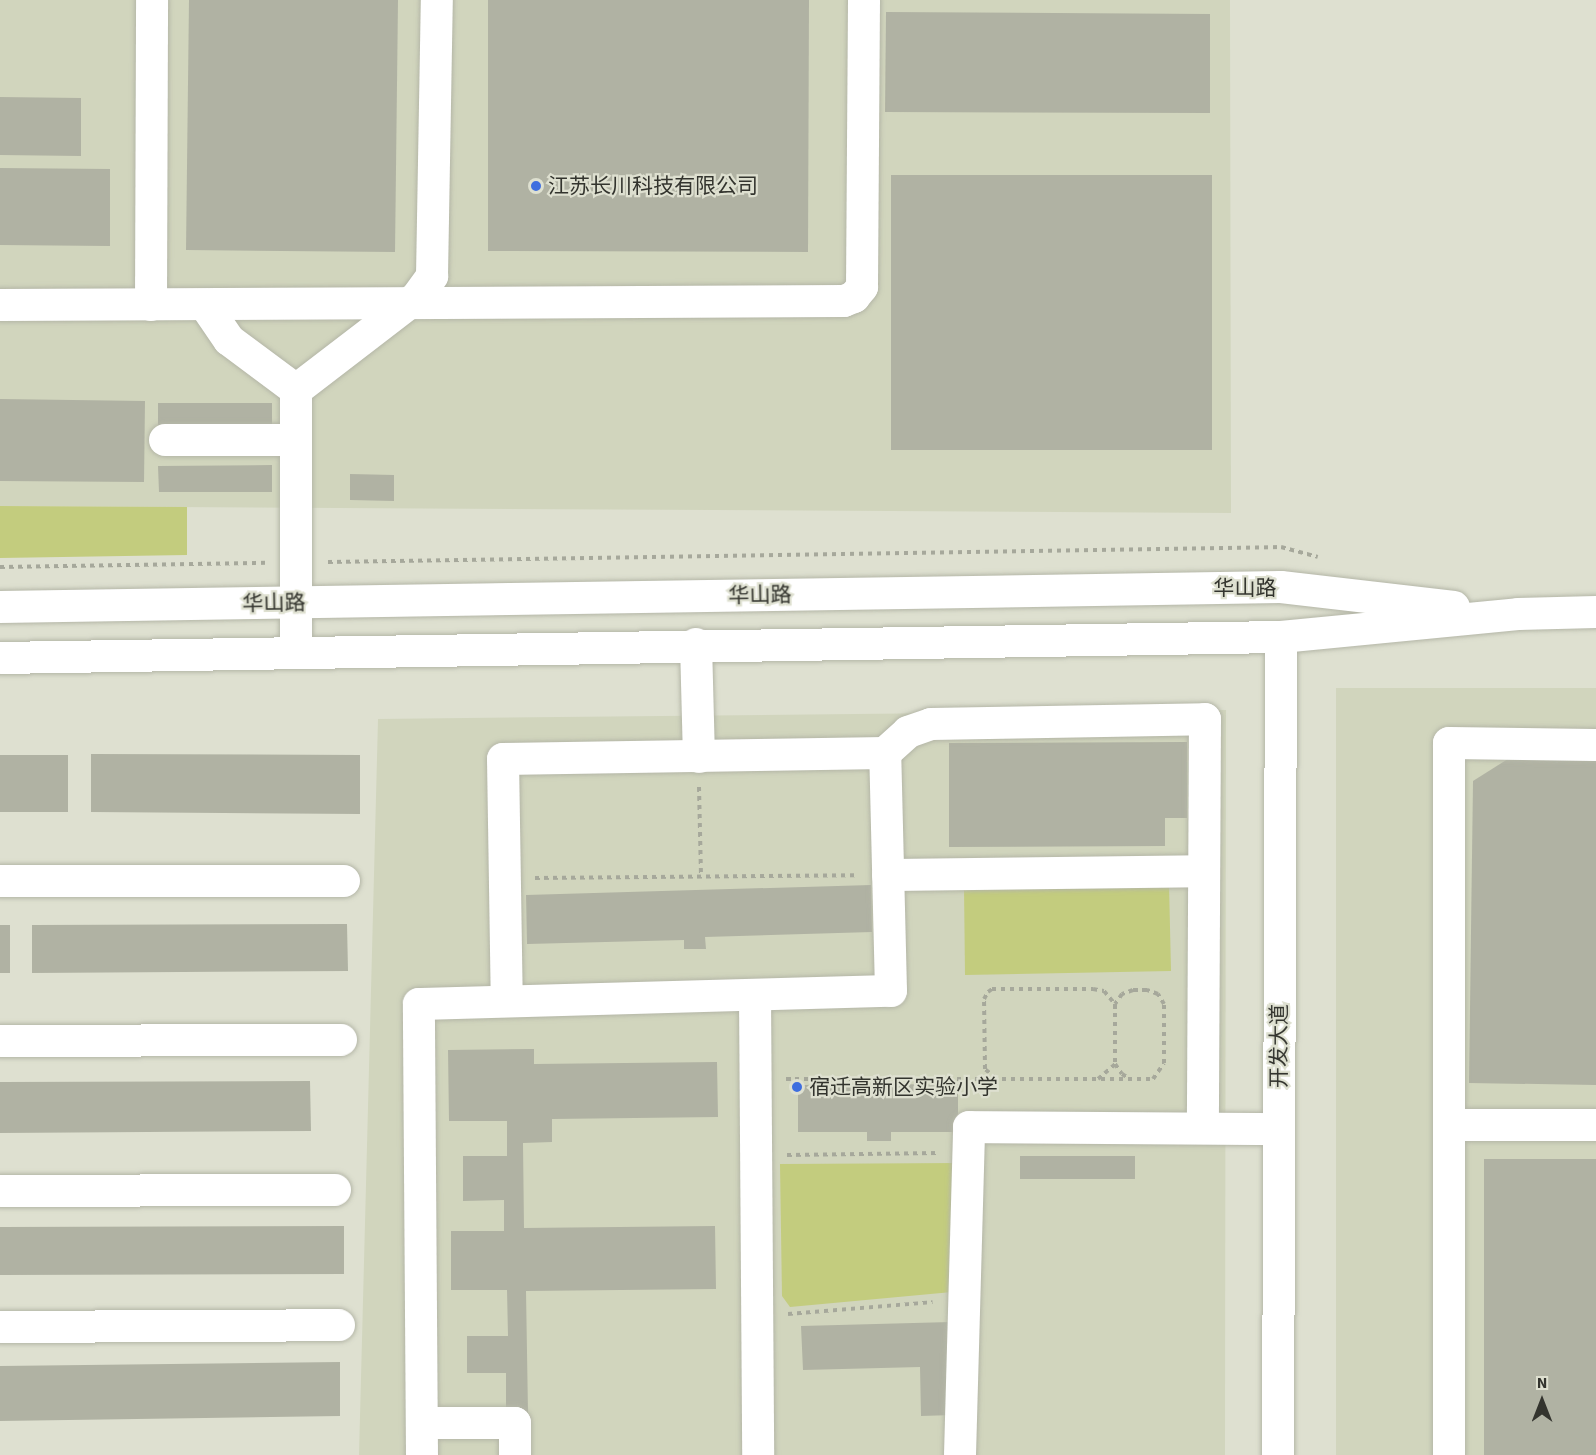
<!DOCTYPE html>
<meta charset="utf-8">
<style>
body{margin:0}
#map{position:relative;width:1596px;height:1455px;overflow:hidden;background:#dee0d0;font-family:"Source Sans 3","Noto Sans SC",sans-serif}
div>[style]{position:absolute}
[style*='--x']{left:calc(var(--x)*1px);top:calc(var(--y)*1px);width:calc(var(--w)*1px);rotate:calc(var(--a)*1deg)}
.built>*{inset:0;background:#d1d5bd}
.green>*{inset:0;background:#c3cc7e}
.building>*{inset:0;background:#b0b2a3}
.path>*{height:4px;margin-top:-2px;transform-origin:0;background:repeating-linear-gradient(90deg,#a6a89b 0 4.5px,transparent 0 9px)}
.roads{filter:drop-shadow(0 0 2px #b4b6a7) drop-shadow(0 0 2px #b4b6a7)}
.minor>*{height:32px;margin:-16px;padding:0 16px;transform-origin:16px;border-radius:16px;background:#fff}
.dots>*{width:16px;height:16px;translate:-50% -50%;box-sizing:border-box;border:3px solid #dee0d0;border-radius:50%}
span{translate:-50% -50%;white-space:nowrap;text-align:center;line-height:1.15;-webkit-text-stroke:4.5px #dee0d0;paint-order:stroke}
.poi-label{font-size:21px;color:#33342e}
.left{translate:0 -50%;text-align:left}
.street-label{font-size:21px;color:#33342e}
.north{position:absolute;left:1512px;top:1371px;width:60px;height:60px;-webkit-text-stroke:4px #dee0d0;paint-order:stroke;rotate:0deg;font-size:16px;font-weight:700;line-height:24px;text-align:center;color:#33342e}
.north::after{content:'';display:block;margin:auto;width:21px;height:27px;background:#33342e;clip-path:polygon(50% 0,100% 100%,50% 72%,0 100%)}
</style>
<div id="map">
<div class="built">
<div style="clip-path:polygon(0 0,1230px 0,1231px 513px,0 506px)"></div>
<div style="clip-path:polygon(1336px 688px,1596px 688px,1596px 1455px,1336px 1455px)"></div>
<div style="clip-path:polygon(1226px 710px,1225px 1455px,359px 1455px,378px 719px)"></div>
</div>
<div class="green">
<div style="clip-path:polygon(0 506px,187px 507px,187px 555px,0 558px)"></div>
<div style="clip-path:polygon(1169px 884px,1171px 971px,965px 975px,964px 887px)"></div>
<div style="clip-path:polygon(960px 1163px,952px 1292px,790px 1307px,782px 1296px,780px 1164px)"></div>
</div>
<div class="building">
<div style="clip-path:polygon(189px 0,398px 0,395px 252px,186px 250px)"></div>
<div style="clip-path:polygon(488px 0,809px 0,808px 252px,488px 251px)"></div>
<div style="clip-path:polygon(886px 12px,1210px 14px,1210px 113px,885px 112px)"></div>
<div style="clip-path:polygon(0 97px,81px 98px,81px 156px,0 155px)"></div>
<div style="clip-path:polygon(0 168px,110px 169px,110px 246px,0 245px)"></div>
<div style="clip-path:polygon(891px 175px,1212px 175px,1212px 450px,891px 450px)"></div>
<div style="clip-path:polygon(0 399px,145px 401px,144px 482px,0 481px)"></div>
<div style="clip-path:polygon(158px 403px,272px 403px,272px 429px,158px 429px)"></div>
<div style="clip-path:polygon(272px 465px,272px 492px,159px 492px,158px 466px)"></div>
<div style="clip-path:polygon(350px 474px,394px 475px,394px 501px,350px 500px)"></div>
<div style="clip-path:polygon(1187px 742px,1187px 818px,1165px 818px,1165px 846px,949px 847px,949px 743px)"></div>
<div style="clip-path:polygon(91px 754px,360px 755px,360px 814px,91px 812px)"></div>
<div style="clip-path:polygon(0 755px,68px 755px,68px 812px,0 812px)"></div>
<div style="clip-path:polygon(1511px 757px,1596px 758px,1596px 1085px,1469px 1083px,1473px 781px)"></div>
<div style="clip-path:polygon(871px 885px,872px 932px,705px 937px,706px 949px,684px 949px,684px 940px,527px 944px,526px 895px)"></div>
<div style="clip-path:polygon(347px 924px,348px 971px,32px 973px,32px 925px)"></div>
<div style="clip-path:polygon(0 925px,10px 925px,10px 973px,0 973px)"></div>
<div style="clip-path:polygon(534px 1049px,534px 1064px,717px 1062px,718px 1117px,552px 1119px,552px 1142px,523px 1143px,524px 1228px,715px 1226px,716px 1289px,526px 1291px,528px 1413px,506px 1413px,506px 1373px,467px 1373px,467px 1336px,508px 1336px,507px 1290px,451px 1290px,451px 1231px,504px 1231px,504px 1200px,463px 1201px,463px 1156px,507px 1156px,507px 1121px,449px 1121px,448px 1050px)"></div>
<div style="clip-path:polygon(310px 1081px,311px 1131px,0 1133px,0 1082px)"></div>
<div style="clip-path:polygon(958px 1084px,958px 1132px,891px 1132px,891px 1141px,867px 1141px,867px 1132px,798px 1132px,798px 1085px)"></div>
<div style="clip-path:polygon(1020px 1156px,1135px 1156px,1135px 1179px,1020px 1179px)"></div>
<div style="clip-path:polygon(1484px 1159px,1596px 1159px,1596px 1455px,1484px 1455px)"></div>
<div style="clip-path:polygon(344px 1226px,344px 1274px,0 1275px,0 1227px)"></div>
<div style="clip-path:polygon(951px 1322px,953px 1415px,921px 1416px,920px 1367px,803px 1370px,801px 1326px)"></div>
<div style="clip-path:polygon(340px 1362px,340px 1416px,0 1421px,0 1366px)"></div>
</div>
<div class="path">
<div style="--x:328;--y:562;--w:953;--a:-0.9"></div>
<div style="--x:1281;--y:547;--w:38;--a:15"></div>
<div style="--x:0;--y:567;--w:266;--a:-0.9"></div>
<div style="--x:699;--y:787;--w:90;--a:88.7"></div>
<div style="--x:535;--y:878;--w:322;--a:-0.5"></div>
<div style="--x:996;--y:1078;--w:14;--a:-141"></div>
<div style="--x:985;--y:1069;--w:70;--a:-90.8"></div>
<div style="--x:984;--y:999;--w:8;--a:-60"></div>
<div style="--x:988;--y:992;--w:5;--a:-37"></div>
<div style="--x:992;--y:989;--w:101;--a:0"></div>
<div style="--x:1093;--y:989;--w:11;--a:10"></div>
<div style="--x:1104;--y:991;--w:17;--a:50"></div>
<div style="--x:786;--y:1079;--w:367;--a:0"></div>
<div style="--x:1153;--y:1079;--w:19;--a:-55"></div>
<div style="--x:1164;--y:1063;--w:59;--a:-90"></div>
<div style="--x:1164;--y:1004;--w:12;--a:-121"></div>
<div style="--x:1158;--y:994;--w:12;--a:-160"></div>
<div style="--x:1147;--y:990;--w:14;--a:180"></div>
<div style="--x:1133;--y:990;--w:12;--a:160"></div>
<div style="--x:1122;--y:994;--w:12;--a:125"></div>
<div style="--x:1115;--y:1004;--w:60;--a:90"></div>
<div style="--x:1115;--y:1064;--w:12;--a:55"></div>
<div style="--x:1122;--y:1074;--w:9;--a:32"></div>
<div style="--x:1098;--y:1079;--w:23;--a:-41"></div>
<div style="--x:787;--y:1155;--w:151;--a:-0.8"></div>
<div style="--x:788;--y:1314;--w:145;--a:-4.7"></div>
</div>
<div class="roads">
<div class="minor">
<div style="--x:0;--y:305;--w:844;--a:-0.27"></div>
<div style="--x:844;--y:301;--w:11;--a:-22"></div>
<div style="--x:854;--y:297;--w:13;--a:-51"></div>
<div style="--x:862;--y:287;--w:287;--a:-89.6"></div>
<div style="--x:151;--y:305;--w:305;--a:-89.8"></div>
<div style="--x:205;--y:305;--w:42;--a:55.6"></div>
<div style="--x:229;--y:340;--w:84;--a:36.7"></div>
<div style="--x:296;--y:390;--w:153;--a:-37.5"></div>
<div style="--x:417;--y:297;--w:26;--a:-54"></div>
<div style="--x:432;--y:276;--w:276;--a:-89"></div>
<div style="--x:296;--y:390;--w:262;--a:90"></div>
<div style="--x:165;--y:440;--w:131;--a:0"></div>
<div style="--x:0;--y:607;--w:1281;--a:-0.89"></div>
<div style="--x:1281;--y:587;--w:174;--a:6.6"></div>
<div style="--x:696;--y:644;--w:113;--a:88.5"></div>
<div style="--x:0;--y:658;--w:1281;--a:-0.94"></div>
<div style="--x:1281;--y:637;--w:238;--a:-5.5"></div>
<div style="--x:1518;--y:614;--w:78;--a:-1.5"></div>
<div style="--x:885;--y:753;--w:31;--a:-42"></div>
<div style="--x:908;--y:732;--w:24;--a:-19"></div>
<div style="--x:931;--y:724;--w:274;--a:-1"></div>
<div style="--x:1205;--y:719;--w:409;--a:90.3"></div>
<div style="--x:888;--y:875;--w:316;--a:-0.7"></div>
<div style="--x:0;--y:881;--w:344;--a:0"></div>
<div style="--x:755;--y:995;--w:460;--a:89.6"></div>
<div style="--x:0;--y:1041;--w:341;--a:-0.2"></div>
<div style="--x:1449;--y:1125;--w:147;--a:0"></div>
<div style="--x:0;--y:1191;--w:335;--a:-0.2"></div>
<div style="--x:0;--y:1327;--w:339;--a:-0.3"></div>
<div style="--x:422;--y:1423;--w:93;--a:0"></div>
<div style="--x:515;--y:1423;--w:32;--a:90"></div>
<div style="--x:422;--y:1455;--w:451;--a:-90.4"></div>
<div style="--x:419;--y:1004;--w:472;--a:-1.6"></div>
<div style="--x:891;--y:991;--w:238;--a:-91.4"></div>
<div style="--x:885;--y:753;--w:382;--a:179.1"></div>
<div style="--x:503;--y:759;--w:242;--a:89.1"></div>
<div style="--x:960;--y:1455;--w:328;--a:-88.4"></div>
<div style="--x:969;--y:1127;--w:309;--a:0.4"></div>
<div style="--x:1278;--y:1455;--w:818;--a:-89.79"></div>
<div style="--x:1449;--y:1455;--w:712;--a:-90"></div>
<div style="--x:1449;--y:743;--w:147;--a:0.8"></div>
</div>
</div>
<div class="dots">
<div style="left:536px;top:186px;background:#3e6edf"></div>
<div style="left:797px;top:1087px;background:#3e6edf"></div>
</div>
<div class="poi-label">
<span class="left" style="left:548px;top:186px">江苏长川科技有限公司</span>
<span class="left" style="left:809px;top:1087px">宿迁高新区实验小学</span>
</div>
<div class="street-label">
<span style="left:1245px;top:588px">华山路</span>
<span style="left:760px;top:595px;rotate:-1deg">华山路</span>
<span style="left:274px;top:603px;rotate:-1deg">华山路</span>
<span style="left:1279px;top:1046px;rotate:-90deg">开发大道</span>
</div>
<div class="north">N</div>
</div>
